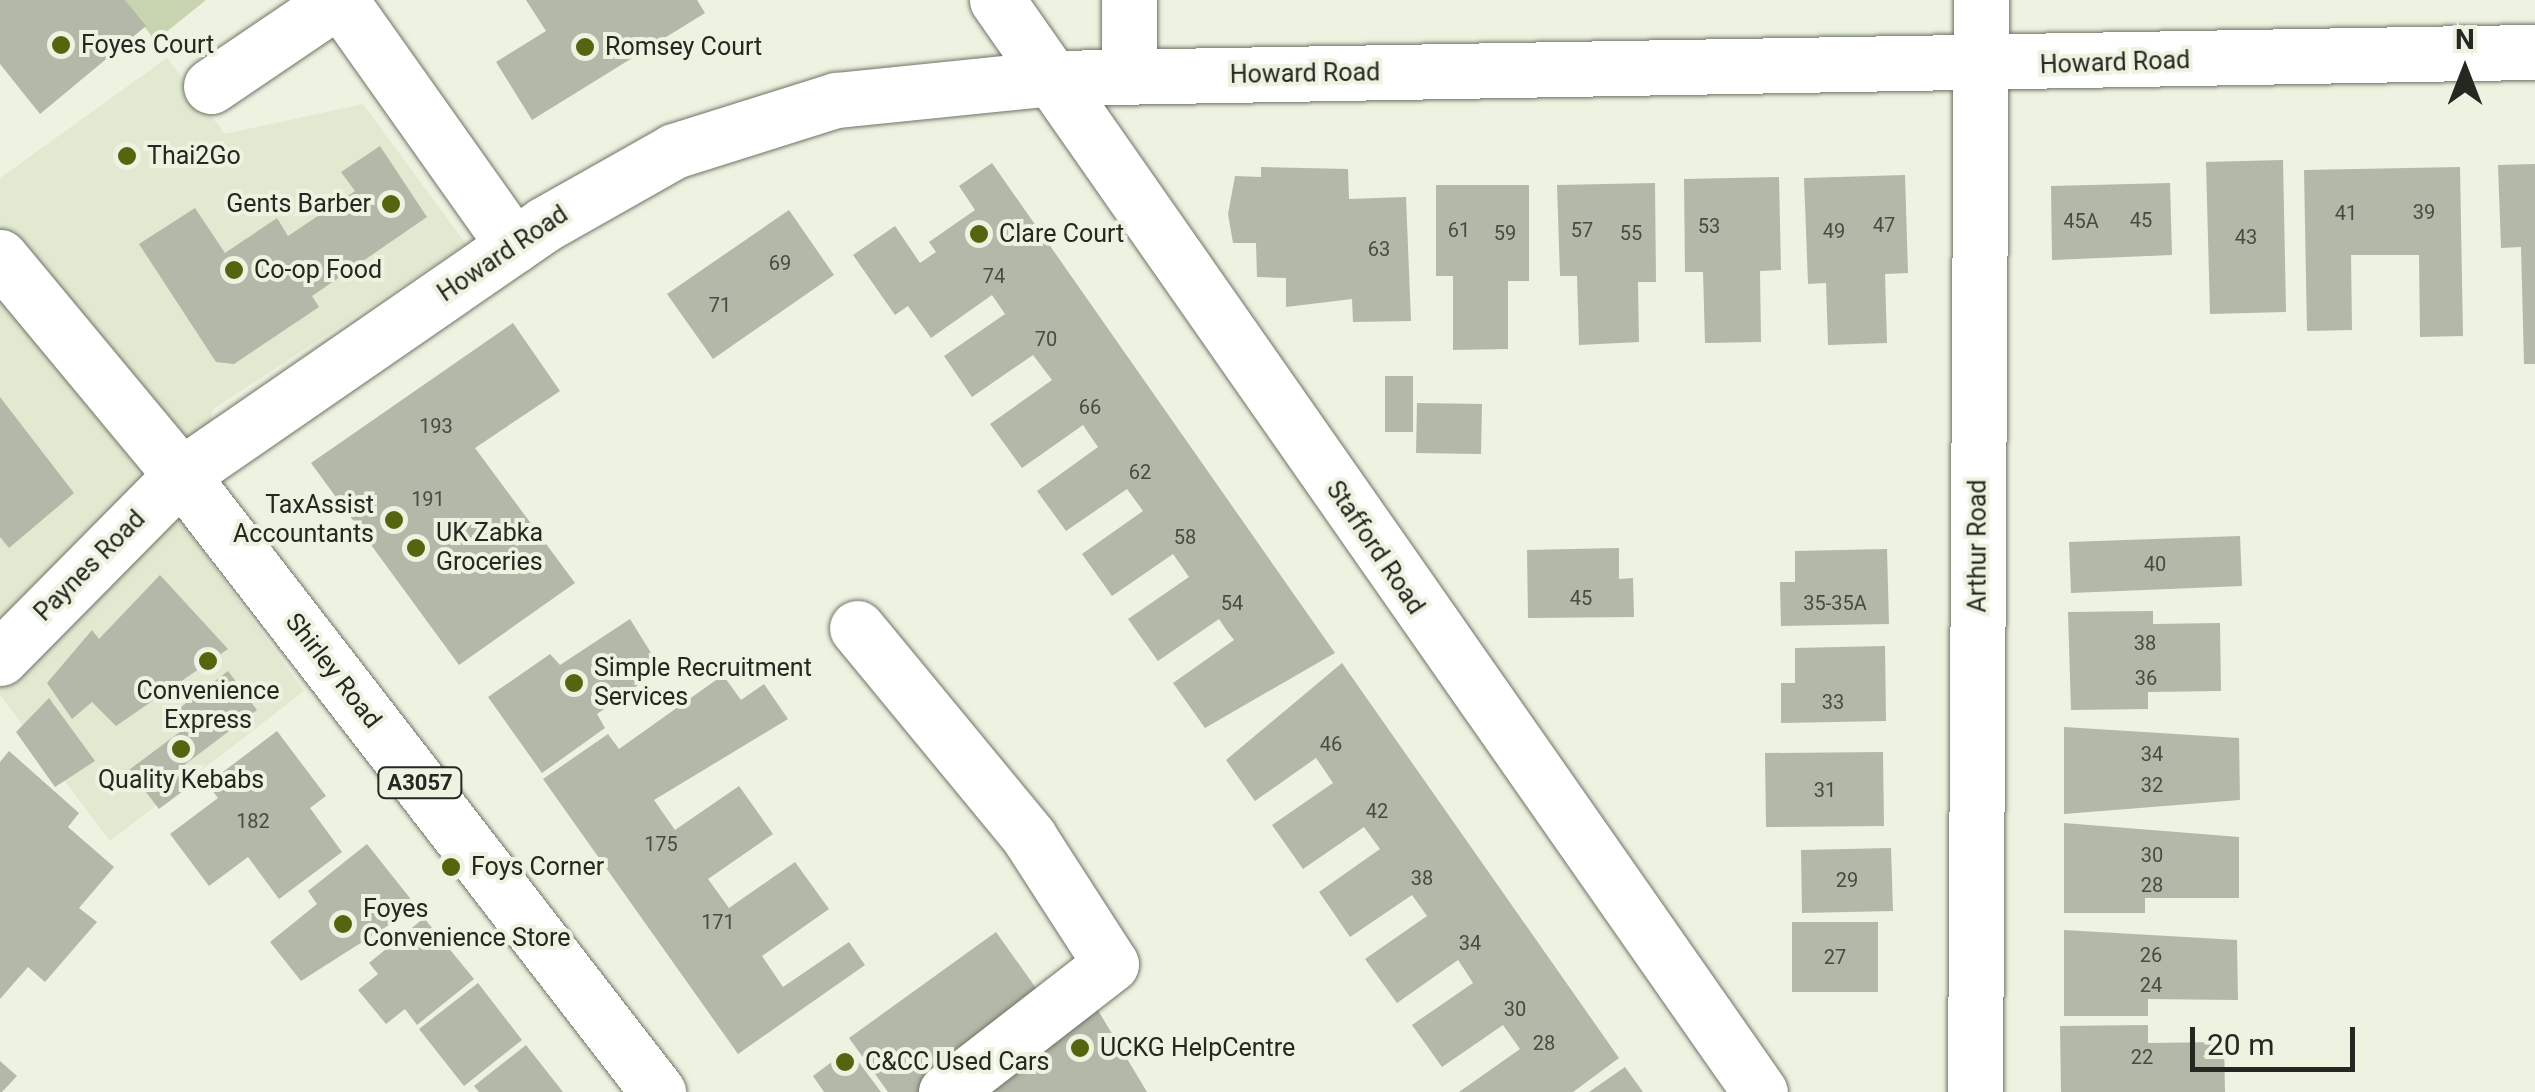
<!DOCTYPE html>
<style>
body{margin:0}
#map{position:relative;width:2535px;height:1092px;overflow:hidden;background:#edf2e1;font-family:Roboto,sans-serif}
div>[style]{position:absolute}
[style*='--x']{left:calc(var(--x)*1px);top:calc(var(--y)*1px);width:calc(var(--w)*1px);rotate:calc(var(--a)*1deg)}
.built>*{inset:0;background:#e1e9d1}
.green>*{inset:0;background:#c8d3af}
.building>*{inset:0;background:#b3b8a8}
.roads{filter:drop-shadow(0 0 2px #6f7465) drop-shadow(0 0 2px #6f7465)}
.minor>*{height:55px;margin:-27.5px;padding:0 27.5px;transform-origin:27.5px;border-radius:27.5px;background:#fff}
.major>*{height:55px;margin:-27.5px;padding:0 27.5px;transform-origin:27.5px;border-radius:27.5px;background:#fff}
.dots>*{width:28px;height:28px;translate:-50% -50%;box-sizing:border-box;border:5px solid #edf2e1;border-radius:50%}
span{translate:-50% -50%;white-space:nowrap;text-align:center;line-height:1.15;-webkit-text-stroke:8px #edf2e1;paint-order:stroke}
.number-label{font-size:20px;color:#484b43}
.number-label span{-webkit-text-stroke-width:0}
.shield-label span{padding:2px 8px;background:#edf2e1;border:2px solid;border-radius:8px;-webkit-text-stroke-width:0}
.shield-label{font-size:22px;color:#252721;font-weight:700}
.poi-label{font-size:25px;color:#252721}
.left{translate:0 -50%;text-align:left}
.right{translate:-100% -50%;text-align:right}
.street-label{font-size:25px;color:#252721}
.north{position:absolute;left:2415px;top:20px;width:100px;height:100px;-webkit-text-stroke:8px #edf2e1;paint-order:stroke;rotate:0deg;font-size:28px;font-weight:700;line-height:40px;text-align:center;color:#252721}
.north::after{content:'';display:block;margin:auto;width:35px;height:45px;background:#252721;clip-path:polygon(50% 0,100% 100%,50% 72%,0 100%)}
.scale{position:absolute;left:2190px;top:1027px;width:165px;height:45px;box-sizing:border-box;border:5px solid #252721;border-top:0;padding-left:12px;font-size:30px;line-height:35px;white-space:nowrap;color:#252721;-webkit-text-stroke:8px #edf2e1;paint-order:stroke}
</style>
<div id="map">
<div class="built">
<div style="clip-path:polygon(167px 58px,225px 134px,363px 104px,466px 244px,213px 409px,188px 531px,304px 691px,110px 841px,0 695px,0 178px)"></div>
</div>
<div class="green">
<div style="clip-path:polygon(125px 0,206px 0,155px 41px)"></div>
</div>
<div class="building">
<div style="clip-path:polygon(0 0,125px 0,146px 26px,40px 114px,0 64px)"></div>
<div style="clip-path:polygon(526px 0,697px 0,705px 13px,532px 120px,496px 62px,546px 31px)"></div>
<div style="clip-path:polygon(380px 146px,427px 217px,312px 296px,319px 307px,234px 364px,216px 362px,139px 244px,195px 208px,225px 253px,277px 218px,288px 236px,355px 191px,341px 172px)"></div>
<div style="clip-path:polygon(2283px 160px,2286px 312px,2210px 314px,2206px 162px)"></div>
<div style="clip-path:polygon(992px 163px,1335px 653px,1205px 728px,1173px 683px,1234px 640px,1227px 631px,1219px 619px,1158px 661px,1128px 619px,1189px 577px,1173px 554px,1112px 596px,1082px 554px,1143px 511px,1127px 489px,1066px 531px,1037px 491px,1098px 447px,1089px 434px,1083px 425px,1022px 468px,990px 424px,1052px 380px,1033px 355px,972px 397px,944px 356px,1005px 314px,992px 295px,931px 338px,908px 306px,895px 315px,853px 255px,895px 226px,920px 263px,936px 252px,929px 242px,975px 210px,959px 186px)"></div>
<div style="clip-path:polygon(2535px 164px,2535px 364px,2524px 364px,2521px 247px,2501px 248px,2498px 165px)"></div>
<div style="clip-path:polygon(1261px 167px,1348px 169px,1349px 199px,1406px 197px,1411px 321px,1353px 322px,1352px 299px,1286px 307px,1286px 278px,1257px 277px,1256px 243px,1233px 243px,1228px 214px,1235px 176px,1261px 177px)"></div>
<div style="clip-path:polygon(2460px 167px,2463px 336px,2420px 337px,2419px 255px,2351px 255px,2352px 330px,2307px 331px,2304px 170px)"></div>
<div style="clip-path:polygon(1905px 175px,1908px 273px,1885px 274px,1887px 343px,1828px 345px,1826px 283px,1808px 284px,1804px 178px)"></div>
<div style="clip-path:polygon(1779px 177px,1781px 270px,1760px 271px,1761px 342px,1705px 343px,1703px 272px,1685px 272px,1684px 179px)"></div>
<div style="clip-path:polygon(1655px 183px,1656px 282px,1638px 282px,1639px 342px,1579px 345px,1577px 276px,1560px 276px,1557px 185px)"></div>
<div style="clip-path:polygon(2170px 183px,2172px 255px,2052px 260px,2051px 186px)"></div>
<div style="clip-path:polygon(1436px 185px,1529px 185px,1529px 281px,1508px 281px,1508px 349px,1453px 350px,1453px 276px,1436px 276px)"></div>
<div style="clip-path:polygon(789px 210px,834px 275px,713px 359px,667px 294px)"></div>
<div style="clip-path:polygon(513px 323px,560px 391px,475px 448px,575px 583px,459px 665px,311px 463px)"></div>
<div style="clip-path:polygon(1385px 376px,1413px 376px,1413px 432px,1385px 432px)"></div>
<div style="clip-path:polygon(0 397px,74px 493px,9px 548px,0 537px)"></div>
<div style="clip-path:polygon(1417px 403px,1482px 404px,1481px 454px,1416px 453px)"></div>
<div style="clip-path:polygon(2240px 536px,2242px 586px,2071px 593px,2069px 542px)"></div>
<div style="clip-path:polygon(1619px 548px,1619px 579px,1633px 578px,1634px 617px,1528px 618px,1527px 550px)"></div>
<div style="clip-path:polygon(1887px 549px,1889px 624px,1781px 626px,1780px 582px,1795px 582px,1795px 551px)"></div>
<div style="clip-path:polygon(160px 575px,228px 649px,116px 726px,92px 702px,72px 719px,47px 683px,92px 630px,99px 639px)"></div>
<div style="clip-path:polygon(2153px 611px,2153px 624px,2220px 623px,2221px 691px,2148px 692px,2148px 709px,2071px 710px,2068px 612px)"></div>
<div style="clip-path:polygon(630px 619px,661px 669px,597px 714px,605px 728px,542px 773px,488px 697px,550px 654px,560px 665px)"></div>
<div style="clip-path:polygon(1885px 646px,1886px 721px,1781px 723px,1781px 683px,1795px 683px,1795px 648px)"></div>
<div style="clip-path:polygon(1342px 663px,1619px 1058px,1573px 1092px,1459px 1092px,1520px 1049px,1503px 1025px,1442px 1067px,1412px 1025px,1473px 983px,1468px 975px,1458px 960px,1397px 1003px,1365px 959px,1427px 916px,1412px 895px,1350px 937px,1335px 915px,1319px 892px,1380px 849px,1364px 827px,1303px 869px,1272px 825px,1333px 783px,1325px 771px,1316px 758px,1255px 801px,1226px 760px)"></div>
<div style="clip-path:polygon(228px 671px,257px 710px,175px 772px,187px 788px,159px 809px,129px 770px,185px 728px,173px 713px)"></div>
<div style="clip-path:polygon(723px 675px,741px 700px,764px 684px,788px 719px,654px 800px,675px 830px,739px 786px,773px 834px,708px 879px,729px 908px,795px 862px,829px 909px,762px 956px,783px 987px,849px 942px,865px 965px,738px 1054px,543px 779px,608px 734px,619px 749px)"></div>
<div style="clip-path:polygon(49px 698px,95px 761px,55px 787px,16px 732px)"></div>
<div style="clip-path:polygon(2064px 727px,2239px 738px,2240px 800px,2064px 814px)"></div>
<div style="clip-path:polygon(277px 731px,326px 796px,310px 808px,342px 852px,279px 899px,248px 857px,209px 886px,170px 834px,218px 798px,207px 784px)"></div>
<div style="clip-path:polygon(9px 751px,79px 813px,68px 827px,114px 867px,79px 908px,97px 922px,70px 953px,45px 982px,28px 967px,0 999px,0 762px)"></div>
<div style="clip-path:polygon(1883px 752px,1884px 826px,1766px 827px,1765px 753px)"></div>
<div style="clip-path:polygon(2064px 823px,2239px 837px,2239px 898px,2145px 898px,2145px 913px,2064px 913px)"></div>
<div style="clip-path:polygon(367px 844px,417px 907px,301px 981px,270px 942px,317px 904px,308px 891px)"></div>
<div style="clip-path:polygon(1891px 848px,1893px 911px,1802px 913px,1801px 850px)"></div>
<div style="clip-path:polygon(424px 918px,474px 979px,417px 1025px,405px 1009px,386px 1024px,358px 990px,378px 974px,369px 963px)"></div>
<div style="clip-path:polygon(1792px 922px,1878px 922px,1878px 992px,1792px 992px)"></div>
<div style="clip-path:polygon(2064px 930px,2237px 940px,2238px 1000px,2148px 999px,2148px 1016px,2064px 1016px)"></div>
<div style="clip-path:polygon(996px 932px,1048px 1005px,928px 1092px,888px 1092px,849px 1038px)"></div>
<div style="clip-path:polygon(478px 983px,522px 1040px,464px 1086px,419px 1029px)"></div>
<div style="clip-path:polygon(1096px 1007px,1147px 1092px,970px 1092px)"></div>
<div style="clip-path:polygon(2148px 1025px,2148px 1043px,2224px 1042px,2225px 1092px,2061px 1092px,2060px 1026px)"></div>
<div style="clip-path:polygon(526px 1045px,563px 1092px,479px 1092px,474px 1086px)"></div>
<div style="clip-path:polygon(849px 1049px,881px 1092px,824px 1092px,813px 1076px)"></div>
<div style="clip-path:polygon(0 1061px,17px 1076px,2px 1092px,0 1092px)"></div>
<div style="clip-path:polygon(1625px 1067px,1643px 1092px,1589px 1092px)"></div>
</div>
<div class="roads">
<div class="minor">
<div style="--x:340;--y:0;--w:301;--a:54.7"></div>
<div style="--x:997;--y:0;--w:1332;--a:55.06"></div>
<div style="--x:1129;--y:76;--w:76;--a:-90"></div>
<div style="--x:211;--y:86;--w:153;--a:-34.1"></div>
<div style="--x:857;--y:628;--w:271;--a:50.5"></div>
<div style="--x:1029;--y:837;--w:151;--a:57.2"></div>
<div style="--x:1111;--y:964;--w:209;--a:142.2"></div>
<div style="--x:0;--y:658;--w:257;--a:-45.3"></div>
<div style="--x:181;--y:475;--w:442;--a:-34.6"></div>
<div style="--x:545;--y:224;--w:148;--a:-29.5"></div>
<div style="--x:674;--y:151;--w:170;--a:-17.5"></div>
<div style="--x:836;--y:100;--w:219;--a:-5.8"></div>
<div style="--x:1054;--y:78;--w:1481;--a:-1.01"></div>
<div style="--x:1975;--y:1092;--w:1092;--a:-89.69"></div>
</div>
<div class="major">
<div style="--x:0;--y:257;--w:283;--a:50.3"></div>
<div style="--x:181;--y:475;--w:780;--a:52.29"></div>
</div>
</div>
<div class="dots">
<div style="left:61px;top:45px;background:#53650e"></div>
<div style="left:585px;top:47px;background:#53650e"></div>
<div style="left:127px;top:156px;background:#53650e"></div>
<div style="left:391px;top:204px;background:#53650e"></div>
<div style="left:979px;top:234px;background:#53650e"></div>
<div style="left:234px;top:270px;background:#53650e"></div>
<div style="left:394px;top:520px;background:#53650e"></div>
<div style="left:416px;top:548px;background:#53650e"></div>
<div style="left:208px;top:661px;background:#53650e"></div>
<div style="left:574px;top:683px;background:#53650e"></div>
<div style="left:181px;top:749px;background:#53650e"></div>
<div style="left:451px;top:867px;background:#53650e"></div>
<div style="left:343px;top:924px;background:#53650e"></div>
<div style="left:1080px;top:1048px;background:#53650e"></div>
<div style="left:845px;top:1062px;background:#53650e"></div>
</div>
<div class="number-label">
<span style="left:2424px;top:212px">39</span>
<span style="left:2346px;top:213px">41</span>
<span style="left:2141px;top:220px">45</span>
<span style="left:2081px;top:221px">45A</span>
<span style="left:1884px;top:225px">47</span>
<span style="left:1709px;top:226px">53</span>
<span style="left:1459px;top:230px">61</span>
<span style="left:1582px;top:230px">57</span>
<span style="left:1834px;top:231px">49</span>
<span style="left:1505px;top:233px">59</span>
<span style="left:1631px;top:233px">55</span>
<span style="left:2246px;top:237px">43</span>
<span style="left:1379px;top:249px">63</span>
<span style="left:780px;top:263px">69</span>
<span style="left:994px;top:276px">74</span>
<span style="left:720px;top:305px">71</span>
<span style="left:1046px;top:339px">70</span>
<span style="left:1090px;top:407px">66</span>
<span style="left:436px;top:426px">193</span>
<span style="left:1140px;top:472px">62</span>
<span style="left:428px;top:499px">191</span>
<span style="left:1185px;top:537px">58</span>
<span style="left:2155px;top:564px">40</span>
<span style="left:1581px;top:598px">45</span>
<span style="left:1232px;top:603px">54</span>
<span style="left:1835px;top:603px">35-35A</span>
<span style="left:2145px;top:643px">38</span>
<span style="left:2146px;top:678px">36</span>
<span style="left:1833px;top:702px">33</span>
<span style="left:1331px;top:744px">46</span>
<span style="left:2152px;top:754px">34</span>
<span style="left:2152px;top:785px">32</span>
<span style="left:1825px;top:790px">31</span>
<span style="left:1377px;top:811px">42</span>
<span style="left:253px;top:821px">182</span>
<span style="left:661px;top:844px">175</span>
<span style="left:2152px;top:855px">30</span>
<span style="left:1422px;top:878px">38</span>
<span style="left:1847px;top:880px">29</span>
<span style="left:2152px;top:885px">28</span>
<span style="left:718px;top:922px">171</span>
<span style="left:1470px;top:943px">34</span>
<span style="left:2151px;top:955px">26</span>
<span style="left:1835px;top:957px">27</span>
<span style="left:2151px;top:985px">24</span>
<span style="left:1515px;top:1009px">30</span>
<span style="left:1544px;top:1043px">28</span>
<span style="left:2142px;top:1057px">22</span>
</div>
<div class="shield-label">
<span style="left:420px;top:783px">A3057</span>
</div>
<div class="poi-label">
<span class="left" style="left:81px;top:45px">Foyes Court</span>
<span class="left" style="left:605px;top:47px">Romsey Court</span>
<span class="left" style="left:147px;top:156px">Thai2Go</span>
<span class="right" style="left:371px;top:204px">Gents Barber</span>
<span class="left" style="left:999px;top:234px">Clare Court</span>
<span class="left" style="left:254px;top:270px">Co-op Food</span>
<span class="right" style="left:374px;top:520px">TaxAssist<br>Accountants</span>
<span class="left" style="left:436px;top:548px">UK Zabka<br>Groceries</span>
<span class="left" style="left:594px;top:683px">Simple Recruitment<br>Services</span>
<span style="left:208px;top:706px">Convenience<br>Express</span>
<span style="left:181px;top:780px">Quality Kebabs</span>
<span class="left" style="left:471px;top:867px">Foys Corner</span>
<span class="left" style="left:363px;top:924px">Foyes<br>Convenience Store</span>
<span class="left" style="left:1100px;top:1048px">UCKG HelpCentre</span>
<span class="left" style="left:865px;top:1062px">C&amp;CC Used Cars</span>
</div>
<div class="street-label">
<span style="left:2115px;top:63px;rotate:-2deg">Howard Road</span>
<span style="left:1305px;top:74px;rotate:-1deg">Howard Road</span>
<span style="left:503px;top:254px;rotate:-34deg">Howard Road</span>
<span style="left:1978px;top:546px;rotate:-90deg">Arthur Road</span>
<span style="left:1375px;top:548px;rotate:56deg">Stafford Road</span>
<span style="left:90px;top:566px;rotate:-45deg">Paynes Road</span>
<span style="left:333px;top:671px;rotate:52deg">Shirley Road</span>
</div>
<div class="north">N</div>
<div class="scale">20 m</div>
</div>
